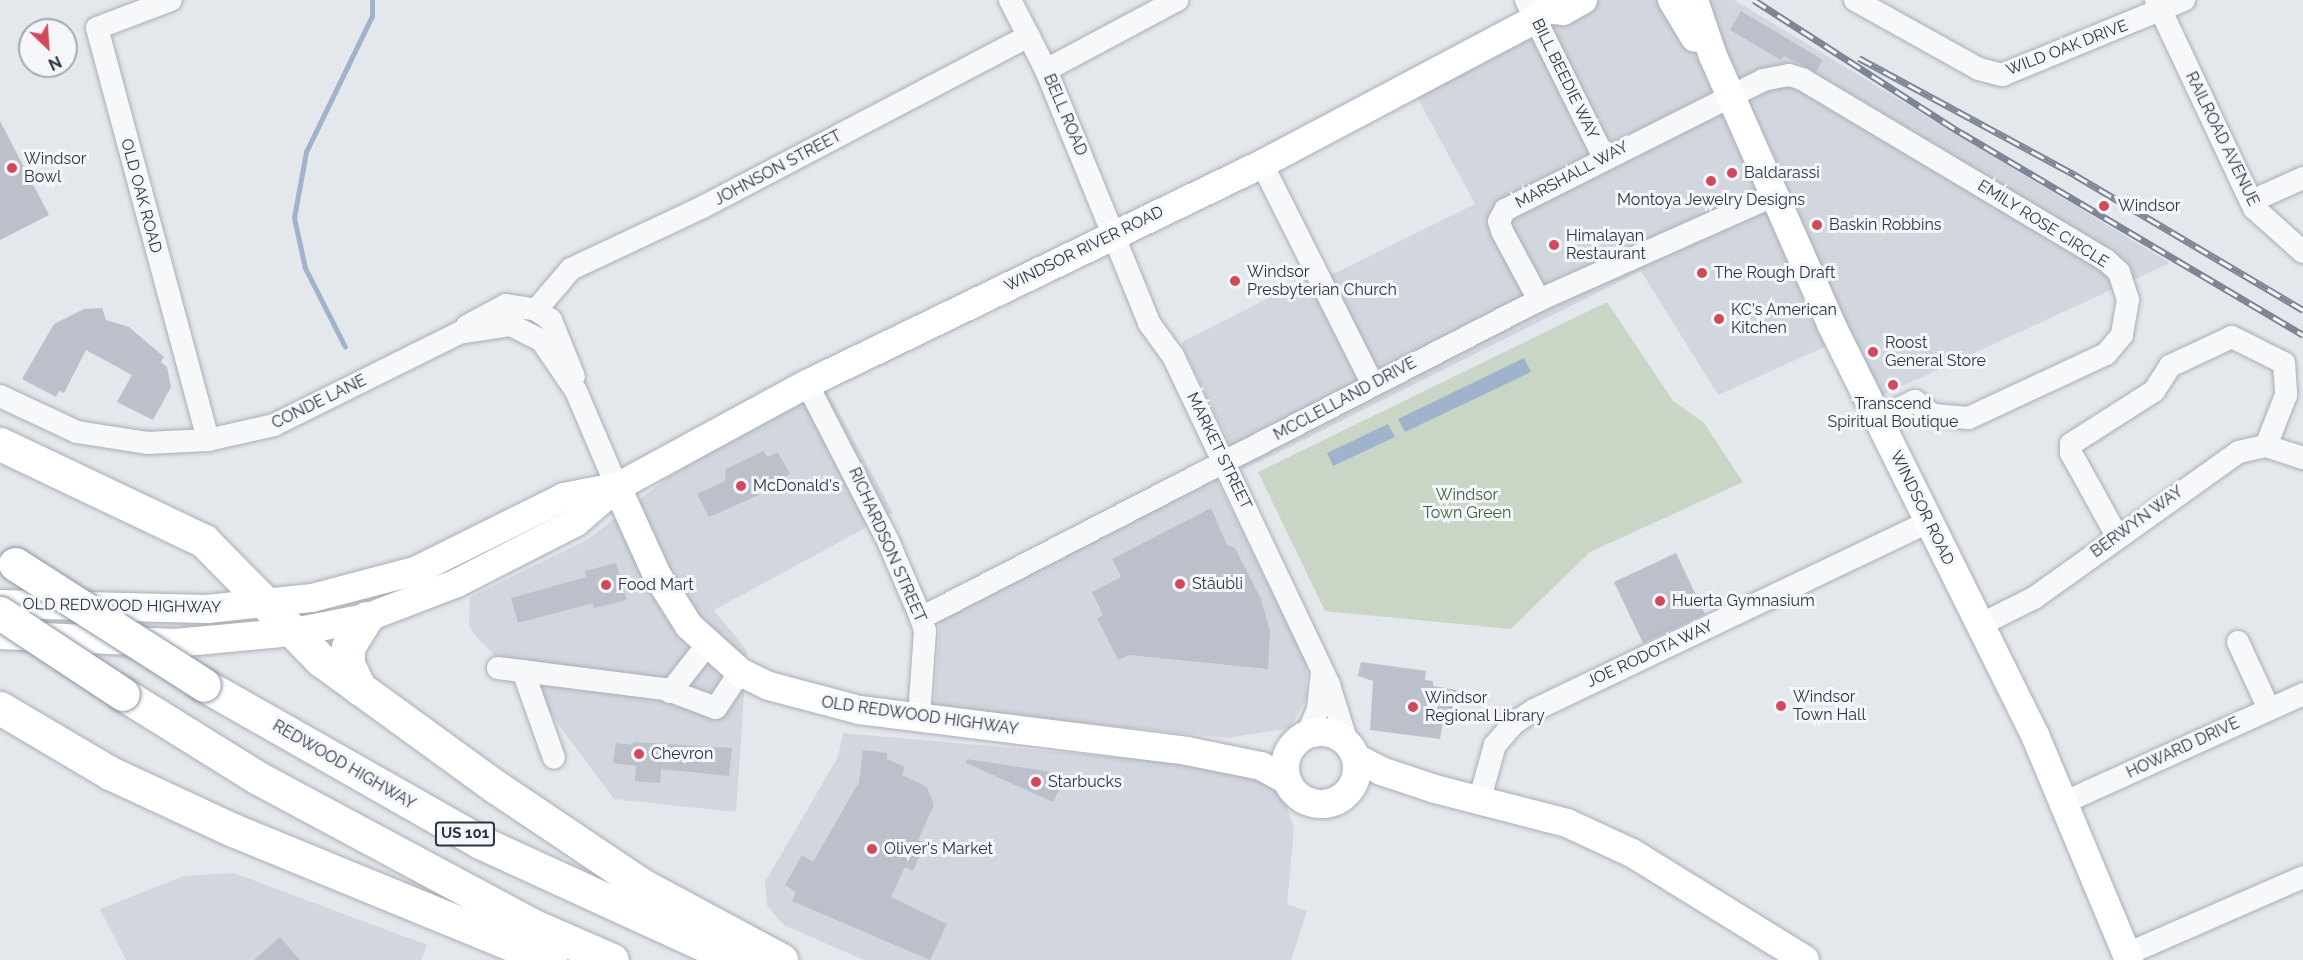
<!DOCTYPE html>
<meta charset="utf-8">
<style>
body{margin:0}
#map{position:relative;width:2303px;height:960px;overflow:hidden;background:#e4e7ec;font-family:Raleway,sans-serif}
div>[style]{position:absolute}
[style*='--x']{left:calc(var(--x)*1px);top:calc(var(--y)*1px);width:calc(var(--w)*1px);rotate:calc(var(--a)*1deg)}
.built>*{inset:0;background:#d2d6de}
.green>*{inset:0;background:#c9d6c5}
.water>*{inset:0;background:#9fb4cc}
.stream>*{height:4.5px;margin:-2.25px;padding:0 2.25px;transform-origin:2.25px;border-radius:2.25px;background:#9fb4cc}
.building>*{inset:0;background:#bbc0ca}
.roads{filter:drop-shadow(0 0 2px #a9aeb7) drop-shadow(0 0 2px #a9aeb7)}
.minor>*{height:22px;margin:-11px;padding:0 11px;transform-origin:11px;border-radius:11px;background:#f7f8fa}
.major>*{height:28px;margin:-14px;padding:0 14px;transform-origin:14px;border-radius:14px;background:#fff}
.major>.ring{margin:-14px;padding:0;box-sizing:content-box;background:none;border:28px solid #fff;border-radius:50%}
.highway>*{height:33px;margin:-16.5px;padding:0 16.5px;transform-origin:16.5px;border-radius:16.5px;background:#fff}
.rail>*{height:7px;margin-top:-3.5px;transform-origin:0;background:repeating-linear-gradient(90deg,#f4f6f9 0 14px,#7d8696 0 28px);box-sizing:border-box;border-block:2px solid #7d8696}
.bridges{filter:drop-shadow(0 0 2px #8b94a3) drop-shadow(0 0 2px #8b94a3)}
.highway-bridge>*{height:33px;margin:-16.5px;padding:0 16.5px;transform-origin:16.5px;border-radius:16.5px;background:#fff}
.dots>*{width:16px;height:16px;translate:-50% -50%;box-sizing:border-box;border:3px solid #f4f6f9;border-radius:50%}
span{translate:-50% -50%;white-space:nowrap;text-align:center;line-height:1.15;-webkit-text-stroke:6px #f4f6f9;paint-order:stroke}
.shield-label span{padding:2px 4px;background:#f4f6f9;border:2px solid;border-radius:4px;-webkit-text-stroke-width:0}
.shield-label{font-size:15px;color:#2b3445;font-weight:700}
.street-label{font-size:16px;color:#2b3445}
.poi-label{font-size:16px;color:#2b3445}
.left{translate:0 -50%;text-align:left}
.park-label{font-size:16px;color:#3f6138}
.north{position:absolute;left:18px;top:18px;width:60px;height:60px;box-sizing:border-box;background:#f4f6f9;border:2px solid #a4a8b1;border-radius:50%;rotate:155deg;font-size:16px;font-weight:700;line-height:24px;text-align:center;color:#2b3445}
.north::after{content:'';display:block;margin:auto;width:21px;height:27px;background:#d1495b;clip-path:polygon(50% 0,100% 100%,50% 72%,0 100%)}
</style>
<div id="map">
<div class="built">
<div style="clip-path:polygon(1535px 0,1734px 0,2170px 263px,1878px 397px,1851px 335px,1718px 395px,1641px 271px,1243px 470px,1181px 343px,1303px 280px,1338px 272px,1475px 204px,1415px 93px,1549px 31px)"></div>
<div style="clip-path:polygon(823px 383px,893px 513px,714px 610px,747px 651px,736px 812px,614px 799px,553px 717px,473px 633px,469px 625px,470px 597px,587px 540px,666px 479px)"></div>
<div style="clip-path:polygon(1215px 476px,1307px 664px,1306px 699px,1290px 728px,1228px 738px,934px 708px,940px 620px)"></div>
<div style="clip-path:polygon(843px 733px,1249px 769px,1283px 793px,1294px 829px,1287px 904px,1307px 911px,1291px 960px,864px 960px,784px 925px,767px 906px,765px 882px,838px 757px)"></div>
<div style="clip-path:polygon(234px 873px,427px 945px,421px 960px,126px 960px,100px 909px,184px 876px)"></div>
</div>
<div class="green">
<div style="clip-path:polygon(1607px 302px,1673px 401px,1704px 423px,1743px 482px,1590px 552px,1511px 629px,1325px 611px,1258px 472px)"></div>
</div>
<div class="water">
<div style="clip-path:polygon(1524px 358px,1531px 372px,1405px 432px,1398px 419px)"></div>
<div style="clip-path:polygon(1388px 424px,1395px 437px,1333px 466px,1327px 453px)"></div>
</div>
<div class="stream">
<div style="--x:345;--y:347;--w:89;--a:-116.9"></div>
<div style="--x:305;--y:268;--w:51;--a:-102.4"></div>
<div style="--x:294;--y:218;--w:67;--a:-79.7"></div>
<div style="--x:306;--y:152;--w:151;--a:-64.1"></div>
<div style="--x:372;--y:16;--w:16;--a:-90"></div>
</div>
<div class="building">
<div style="clip-path:polygon(1741px 11px,1823px 60px,1816px 72px,1784px 56px,1781px 60px,1730px 30px)"></div>
<div style="clip-path:polygon(0 121px,49px 215px,0 240px)"></div>
<div style="clip-path:polygon(102px 308px,106px 320px,129px 327px,164px 357px,161px 362px,167px 367px,171px 387px,153px 420px,117px 402px,132px 375px,86px 350px,64px 393px,59px 391px,56px 397px,22px 379px,54px 324px,84px 309px)"></div>
<div style="clip-path:polygon(763px 451px,768px 457px,778px 452px,790px 474px,757px 491px,759px 495px,709px 517px,697px 494px,725px 481px,726px 469px)"></div>
<div style="clip-path:polygon(1211px 508px,1227px 545px,1235px 548px,1261px 599px,1270px 631px,1268px 669px,1130px 655px,1118px 660px,1097px 618px,1103px 615px,1092px 592px,1121px 577px,1112px 559px)"></div>
<div style="clip-path:polygon(1676px 553px,1705px 614px,1643px 643px,1614px 582px)"></div>
<div style="clip-path:polygon(616px 563px,627px 600px,594px 608px,593px 603px,518px 623px,511px 598px,586px 577px,585px 571px)"></div>
<div style="clip-path:polygon(1361px 662px,1426px 671px,1425px 680px,1433px 681px,1433px 686px,1456px 690px,1452px 716px,1444px 716px,1440px 739px,1370px 730px,1373px 681px,1358px 676px)"></div>
<div style="clip-path:polygon(633px 742px,732px 748px,729px 776px,661px 769px,660px 783px,635px 781px,636px 766px,613px 763px,616px 743px,633px 745px)"></div>
<div style="clip-path:polygon(863px 750px,887px 753px,887px 759px,905px 767px,902px 775px,927px 787px,934px 805px,918px 840px,925px 843px,913px 871px,905px 867px,891px 897px,947px 924px,930px 960px,792px 901px,796px 892px,785px 885px,802px 855px,813px 862px,859px 782px)"></div>
<div style="clip-path:polygon(967px 759px,1064px 774px,1063px 783px,1053px 802px,966px 763px)"></div>
<div style="clip-path:polygon(280px 937px,300px 960px,254px 960px)"></div>
</div>
<div class="roads">
<div class="minor">
<div style="--x:171;--y:0;--w:79;--a:159.3"></div>
<div style="--x:97;--y:28;--w:427;--a:74.9"></div>
<div style="--x:1010;--y:0;--w:79;--a:62.8"></div>
<div style="--x:1046;--y:70;--w:273;--a:67.8"></div>
<div style="--x:1149;--y:323;--w:41;--a:54"></div>
<div style="--x:1173;--y:356;--w:364;--a:64.6"></div>
<div style="--x:1329;--y:685;--w:60;--a:72.5"></div>
<div style="--x:1526;--y:0;--w:176;--a:63.7"></div>
<div style="--x:1855;--y:0;--w:142;--a:29.1"></div>
<div style="--x:1979;--y:69;--w:24;--a:15"></div>
<div style="--x:2002;--y:75;--w:197;--a:-22.4"></div>
<div style="--x:2156;--y:0;--w:230;--a:64.8"></div>
<div style="--x:2254;--y:208;--w:66;--a:41.9"></div>
<div style="--x:1046;--y:70;--w:149;--a:-28.1"></div>
<div style="--x:1262;--y:164;--w:245;--a:63.3"></div>
<div style="--x:2252;--y:201;--w:56;--a:-24.3"></div>
<div style="--x:1539;--y:300;--w:78;--a:-118.2"></div>
<div style="--x:1502;--y:231;--w:10;--a:-107"></div>
<div style="--x:1499;--y:221;--w:13;--a:-61"></div>
<div style="--x:1505;--y:210;--w:289;--a:-26.7"></div>
<div style="--x:1763;--y:80;--w:26;--a:-11"></div>
<div style="--x:1789;--y:75;--w:14;--a:17"></div>
<div style="--x:1802;--y:79;--w:354;--a:30.8"></div>
<div style="--x:2106;--y:260;--w:18;--a:43"></div>
<div style="--x:2119;--y:272;--w:29;--a:72"></div>
<div style="--x:2128;--y:300;--w:36;--a:100"></div>
<div style="--x:2122;--y:335;--w:25;--a:130"></div>
<div style="--x:2106;--y:354;--w:151;--a:155"></div>
<div style="--x:1969;--y:418;--w:36;--a:-175"></div>
<div style="--x:1933;--y:415;--w:23;--a:-142"></div>
<div style="--x:1915;--y:401;--w:40;--a:155"></div>
<div style="--x:536;--y:310;--w:54;--a:-49.5"></div>
<div style="--x:571;--y:269;--w:146;--a:-25.2"></div>
<div style="--x:703;--y:207;--w:368;--a:-27.7"></div>
<div style="--x:467;--y:326;--w:44;--a:-28.3"></div>
<div style="--x:506;--y:305;--w:30;--a:9"></div>
<div style="--x:536;--y:310;--w:18;--a:34"></div>
<div style="--x:551;--y:320;--w:61;--a:68"></div>
<div style="--x:807;--y:384;--w:177;--a:62.7"></div>
<div style="--x:888;--y:541;--w:84;--a:66.8"></div>
<div style="--x:921;--y:618;--w:14;--a:73"></div>
<div style="--x:925;--y:631;--w:86;--a:94"></div>
<div style="--x:0;--y:396;--w:85;--a:25.1"></div>
<div style="--x:77;--y:432;--w:71;--a:8.9"></div>
<div style="--x:147;--y:443;--w:61;--a:-2.8"></div>
<div style="--x:208;--y:440;--w:68;--a:-12.8"></div>
<div style="--x:274;--y:425;--w:207;--a:-26.4"></div>
<div style="--x:459;--y:333;--w:53;--a:-8.7"></div>
<div style="--x:511;--y:325;--w:35;--a:27"></div>
<div style="--x:542;--y:341;--w:60;--a:55.8"></div>
<div style="--x:576;--y:391;--w:104;--a:66.9"></div>
<div style="--x:2117;--y:536;--w:95;--a:-119"></div>
<div style="--x:2071;--y:453;--w:9;--a:-90"></div>
<div style="--x:2071;--y:444;--w:98;--a:-32.6"></div>
<div style="--x:2154;--y:391;--w:30;--a:-57"></div>
<div style="--x:2170;--y:366;--w:68;--a:-25.1"></div>
<div style="--x:2232;--y:337;--w:58;--a:26.6"></div>
<div style="--x:2284;--y:363;--w:32;--a:86"></div>
<div style="--x:2286;--y:395;--w:55;--a:111.4"></div>
<div style="--x:921;--y:618;--w:695;--a:-27.23"></div>
<div style="--x:1539;--y:300;--w:258;--a:-24"></div>
<div style="--x:1978;--y:626;--w:63;--a:-26.6"></div>
<div style="--x:2034;--y:598;--w:252;--a:-35.5"></div>
<div style="--x:2239;--y:452;--w:28;--a:-13"></div>
<div style="--x:2266;--y:446;--w:39;--a:18"></div>
<div style="--x:2238;--y:642;--w:74;--a:65.2"></div>
<div style="--x:498;--y:668;--w:168;--a:7.2"></div>
<div style="--x:665;--y:689;--w:54;--a:20.4"></div>
<div style="--x:716;--y:708;--w:43;--a:-56.3"></div>
<div style="--x:523;--y:671;--w:92;--a:70.4"></div>
<div style="--x:670;--y:692;--w:60;--a:-51.8"></div>
<div style="--x:1307;--y:735;--w:28;--a:-67"></div>
<div style="--x:1318;--y:709;--w:36;--a:-84"></div>
<div style="--x:1480;--y:798;--w:55;--a:-74.2"></div>
<div style="--x:1495;--y:745;--w:29;--a:-49"></div>
<div style="--x:1514;--y:723;--w:24;--a:-33"></div>
<div style="--x:1534;--y:710;--w:437;--a:-25.5"></div>
<div style="--x:2063;--y:803;--w:264;--a:-24.4"></div>
<div style="--x:2127;--y:954;--w:192;--a:-23.6"></div>
</div>
<div class="major">
<div style="--x:1672;--y:0;--w:44;--a:58.8"></div>
<div style="--x:1694;--y:0;--w:59;--a:71.3"></div>
<div style="--x:1713;--y:56;--w:293;--a:66.2"></div>
<div style="--x:1831;--y:324;--w:459;--a:63.6"></div>
<div style="--x:2035;--y:735;--w:244;--a:67.3"></div>
<div style="--x:1550;--y:10;--w:13;--a:4"></div>
<div style="--x:1563;--y:11;--w:23;--a:-29"></div>
<div style="--x:617;--y:487;--w:97;--a:65.6"></div>
<div style="--x:657;--y:575;--w:60;--a:57.9"></div>
<div style="--x:689;--y:626;--w:69;--a:42"></div>
<div style="--x:740;--y:672;--w:32;--a:26"></div>
<div style="--x:769;--y:686;--w:93;--a:14.9"></div>
<div style="--x:859;--y:710;--w:331;--a:7.1"></div>
<div style="--x:1187;--y:751;--w:76;--a:11.5"></div>
<div style="--x:1261;--y:766;--w:29;--a:29"></div>
<div style="--x:0;--y:604;--w:207;--a:1.4"></div>
<div style="--x:207;--y:609;--w:106;--a:-6"></div>
<div style="--x:312;--y:598;--w:106;--a:-14.7"></div>
<div style="--x:415;--y:571;--w:166;--a:-26.4"></div>
<div style="--x:564;--y:497;--w:52;--a:-11.1"></div>
<div style="--x:0;--y:635;--w:175;--a:2.6"></div>
<div style="--x:175;--y:643;--w:120;--a:-5.3"></div>
<div style="--x:294;--y:632;--w:73;--a:-11"></div>
<div style="--x:366;--y:618;--w:97;--a:-21"></div>
<div style="--x:457;--y:583;--w:134;--a:-27.1"></div>
<div style="--x:576;--y:522;--w:54;--a:-40.5"></div>
<div style="--x:617;--y:487;--w:216;--a:-28.5"></div>
<div style="--x:807;--y:384;--w:505;--a:-25.8"></div>
<div style="--x:1262;--y:164;--w:310;--a:-27.9"></div>
<div style="--x:1536;--y:19;--w:28;--a:-42"></div>
<div class="ring" style="left:1285px;top:732px;width:44px;height:44px"></div>
<div style="--x:1356;--y:758;--w:28;--a:27"></div>
<div style="--x:1381;--y:771;--w:57;--a:18.4"></div>
<div style="--x:1435;--y:789;--w:136;--a:14.4"></div>
<div style="--x:1567;--y:823;--w:72;--a:24.8"></div>
<div style="--x:1632;--y:853;--w:203;--a:31.7"></div>
</div>
<div class="highway">
<div style="--x:0;--y:444;--w:226;--a:25.4"></div>
<div style="--x:204;--y:541;--w:167;--a:45.5"></div>
<div style="--x:321;--y:660;--w:216;--a:36"></div>
<div style="--x:496;--y:787;--w:176;--a:33.9"></div>
<div style="--x:642;--y:885;--w:158;--a:28.3"></div>
<div style="--x:204;--y:685;--w:318;--a:29.6"></div>
<div style="--x:480;--y:842;--w:284;--a:24.6"></div>
<div style="--x:360;--y:689;--w:28;--a:-116"></div>
<div style="--x:348;--y:664;--w:17;--a:-90"></div>
<div style="--x:348;--y:647;--w:34;--a:-58"></div>
<div style="--x:123;--y:694;--w:159;--a:31.9"></div>
<div style="--x:258;--y:778;--w:311;--a:28.2"></div>
<div style="--x:532;--y:925;--w:87;--a:23.6"></div>
<div style="--x:0;--y:708;--w:128;--a:30.6"></div>
<div style="--x:110;--y:773;--w:136;--a:24.9"></div>
<div style="--x:233;--y:830;--w:343;--a:22.3"></div>
</div>
</div>
<div class="rail">
<div style="--x:1754;--y:0;--w:245;--a:32.7"></div>
<div style="--x:1960;--y:132;--w:399;--a:30.6"></div>
<div style="--x:1859;--y:58;--w:246;--a:28.4"></div>
<div style="--x:2075;--y:175;--w:265;--a:30.6"></div>
</div>
<div class="bridges">
<div class="highway-bridge">
<div style="--x:15;--y:564;--w:224;--a:32.6"></div>
<div style="--x:0;--y:613;--w:147;--a:33.4"></div>
</div>
</div>
<div class="dots">
<div style="left:12px;top:168px;background:#d1495b"></div>
<div style="left:1732px;top:173px;background:#d1495b"></div>
<div style="left:1711px;top:181px;background:#d1495b"></div>
<div style="left:2104px;top:206px;background:#d1495b"></div>
<div style="left:1817px;top:225px;background:#d1495b"></div>
<div style="left:1554px;top:245px;background:#d1495b"></div>
<div style="left:1702px;top:273px;background:#d1495b"></div>
<div style="left:1235px;top:281px;background:#d1495b"></div>
<div style="left:1719px;top:319px;background:#d1495b"></div>
<div style="left:1873px;top:352px;background:#d1495b"></div>
<div style="left:1893px;top:385px;background:#d1495b"></div>
<div style="left:741px;top:486px;background:#d1495b"></div>
<div style="left:1180px;top:584px;background:#d1495b"></div>
<div style="left:606px;top:585px;background:#d1495b"></div>
<div style="left:1660px;top:601px;background:#d1495b"></div>
<div style="left:1781px;top:706px;background:#d1495b"></div>
<div style="left:1413px;top:707px;background:#d1495b"></div>
<div style="left:639px;top:754px;background:#d1495b"></div>
<div style="left:1036px;top:782px;background:#d1495b"></div>
<div style="left:872px;top:849px;background:#d1495b"></div>
</div>
<div class="shield-label">
<span style="left:465px;top:834px">US 101</span>
</div>
<div class="street-label">
<span style="left:2067px;top:48px;rotate:-21deg">WILD OAK DRIVE</span>
<span style="left:1565px;top:79px;rotate:64deg">BILL BEEDIE WAY</span>
<span style="left:1065px;top:115px;rotate:67deg">BELL ROAD</span>
<span style="left:2222px;top:139px;rotate:64deg">RAILROAD AVENUE</span>
<span style="left:778px;top:168px;rotate:-28deg">JOHNSON STREET</span>
<span style="left:1572px;top:175px;rotate:-28deg">MARSHALL WAY</span>
<span style="left:141px;top:196px;rotate:75deg">OLD OAK ROAD</span>
<span style="left:2043px;top:224px;rotate:32deg">EMILY ROSE CIRCLE</span>
<span style="left:1084px;top:249px;rotate:-26deg">WINDSOR RIVER ROAD</span>
<span style="left:1345px;top:399px;rotate:-28deg">MCCLELLAND DRIVE</span>
<span style="left:319px;top:402px;rotate:-26deg">CONDE LANE</span>
<span style="left:1219px;top:451px;rotate:64deg">MARKET STREET</span>
<span style="left:1922px;top:508px;rotate:64deg">WINDSOR ROAD</span>
<span style="left:2137px;top:522px;rotate:-36deg">BERWYN WAY</span>
<span style="left:887px;top:545px;rotate:66deg">RICHARDSON STREET</span>
<span style="left:122px;top:606px;rotate:1deg">OLD REDWOOD HIGHWAY</span>
<span style="left:1650px;top:654px;rotate:-25deg">JOE RODOTA WAY</span>
<span style="left:920px;top:716px;rotate:8deg">OLD REDWOOD HIGHWAY</span>
<span style="left:2183px;top:748px;rotate:-25deg">HOWARD DRIVE</span>
<span style="left:344px;top:765px;rotate:30deg">REDWOOD HIGHWAY</span>
</div>
<div class="poi-label">
<span class="left" style="left:24px;top:168px">Windsor<br>Bowl</span>
<span class="left" style="left:1744px;top:173px">Baldarassi</span>
<span style="left:1711px;top:200px">Montoya Jewelry Designs</span>
<span class="left" style="left:2118px;top:206px">Windsor</span>
<span class="left" style="left:1829px;top:225px">Baskin Robbins</span>
<span class="left" style="left:1566px;top:245px">Himalayan<br>Restaurant</span>
<span class="left" style="left:1247px;top:281px">Windsor<br>Presbyterian Church</span>
<span class="left" style="left:1714px;top:273px">The Rough Draft</span>
<span class="left" style="left:1731px;top:319px">KC's American<br>Kitchen</span>
<span class="left" style="left:1885px;top:352px">Roost<br>General Store</span>
<span style="left:1893px;top:413px">Transcend<br>Spiritual Boutique</span>
<span class="left" style="left:753px;top:486px">McDonald's</span>
<span class="left" style="left:1192px;top:584px">Stäubli</span>
<span class="left" style="left:618px;top:585px">Food Mart</span>
<span class="left" style="left:1672px;top:601px">Huerta Gymnasium</span>
<span class="left" style="left:1793px;top:706px">Windsor<br>Town Hall</span>
<span class="left" style="left:1425px;top:707px">Windsor<br>Regional Library</span>
<span class="left" style="left:651px;top:754px">Chevron</span>
<span class="left" style="left:1048px;top:782px">Starbucks</span>
<span class="left" style="left:884px;top:849px">Oliver's Market</span>
</div>
<div class="park-label">
<span style="left:1467px;top:504px">Windsor<br>Town Green</span>
</div>
<div class="north">N</div>
</div>
